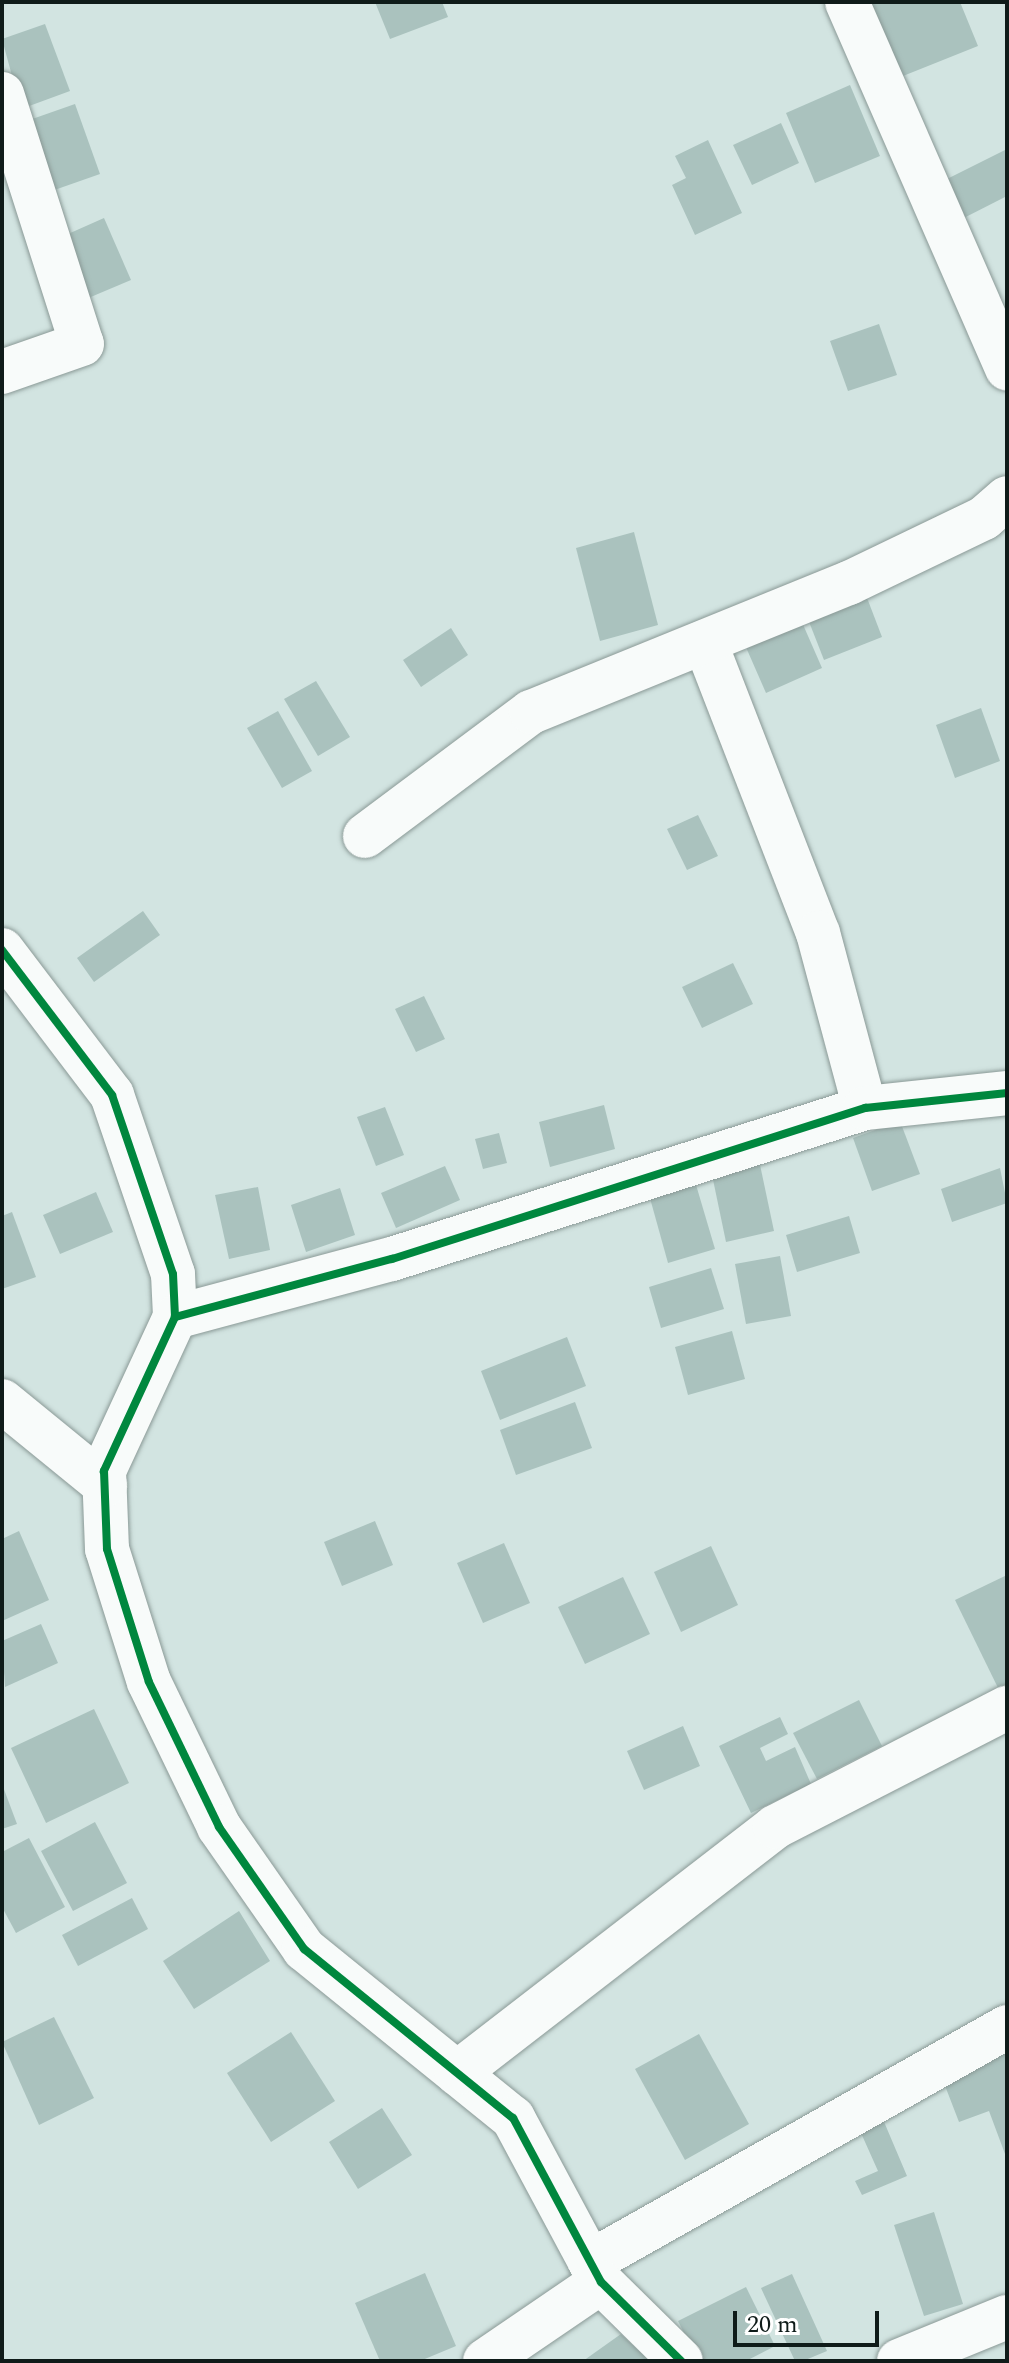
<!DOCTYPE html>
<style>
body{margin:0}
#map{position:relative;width:1009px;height:2363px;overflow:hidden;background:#d2e4e1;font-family:Spectral,serif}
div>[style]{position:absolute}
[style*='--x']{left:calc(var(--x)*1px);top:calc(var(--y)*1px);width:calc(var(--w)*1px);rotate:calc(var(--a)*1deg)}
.building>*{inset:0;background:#aac2be}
.roads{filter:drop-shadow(0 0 2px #8a9996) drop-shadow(0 0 2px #8a9996)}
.minor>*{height:44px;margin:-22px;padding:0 22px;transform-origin:22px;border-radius:22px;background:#f8fbfa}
.cycleway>*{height:8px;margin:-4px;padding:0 4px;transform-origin:4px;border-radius:4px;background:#00873e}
span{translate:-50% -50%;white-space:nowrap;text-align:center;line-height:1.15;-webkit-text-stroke:6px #fff;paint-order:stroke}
.frame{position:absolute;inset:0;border:4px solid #0f1b19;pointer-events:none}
.scale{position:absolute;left:733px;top:2311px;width:146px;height:36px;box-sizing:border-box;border:4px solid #0f1b19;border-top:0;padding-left:10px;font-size:24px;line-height:28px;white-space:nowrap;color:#0f1b19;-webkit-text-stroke:6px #fff;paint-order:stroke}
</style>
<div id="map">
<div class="building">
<div style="clip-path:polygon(375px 2px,442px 2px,448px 17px,390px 39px)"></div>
<div style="clip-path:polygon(868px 2px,960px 2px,978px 46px,898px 78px)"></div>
<div style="clip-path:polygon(45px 24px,70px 91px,21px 109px,2px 39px)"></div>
<div style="clip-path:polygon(850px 85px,880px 156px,815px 183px,786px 113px)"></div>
<div style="clip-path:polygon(75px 104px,100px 174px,43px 194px,18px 124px)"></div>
<div style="clip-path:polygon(781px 123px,799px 163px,752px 185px,733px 145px)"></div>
<div style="clip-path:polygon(708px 140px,742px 213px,695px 235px,672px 185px,686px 178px,675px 156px)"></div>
<div style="clip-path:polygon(1007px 149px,1007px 196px,950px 225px,931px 187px)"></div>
<div style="clip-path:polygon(104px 218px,131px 280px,86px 299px,59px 238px)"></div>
<div style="clip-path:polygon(879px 324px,897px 375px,848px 391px,830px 341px)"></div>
<div style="clip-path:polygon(634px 532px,658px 625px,600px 641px,576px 548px)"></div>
<div style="clip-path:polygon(864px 590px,882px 637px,824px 660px,806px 614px)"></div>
<div style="clip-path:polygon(801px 620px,822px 668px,766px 693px,745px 645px)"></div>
<div style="clip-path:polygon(451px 628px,468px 655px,421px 687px,403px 660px)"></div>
<div style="clip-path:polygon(316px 681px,350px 737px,318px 756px,284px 699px)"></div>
<div style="clip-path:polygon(981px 708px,1000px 761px,955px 778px,936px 725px)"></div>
<div style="clip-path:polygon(278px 711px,312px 771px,282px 788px,247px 728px)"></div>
<div style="clip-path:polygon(698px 815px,718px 856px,687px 870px,667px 829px)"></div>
<div style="clip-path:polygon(143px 911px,160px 935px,94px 982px,77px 958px)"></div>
<div style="clip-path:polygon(733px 963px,753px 1004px,702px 1028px,682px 987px)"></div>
<div style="clip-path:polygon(424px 996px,445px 1039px,416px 1052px,395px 1009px)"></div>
<div style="clip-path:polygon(604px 1105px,615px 1149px,550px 1167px,539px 1122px)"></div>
<div style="clip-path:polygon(385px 1107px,404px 1155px,376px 1166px,357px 1117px)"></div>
<div style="clip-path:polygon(900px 1121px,920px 1174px,872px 1191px,853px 1138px)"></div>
<div style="clip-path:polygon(499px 1133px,507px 1163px,483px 1169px,475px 1139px)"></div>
<div style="clip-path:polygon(759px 1160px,774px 1231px,726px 1242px,711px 1170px)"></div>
<div style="clip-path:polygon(445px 1166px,460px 1200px,396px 1228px,381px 1193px)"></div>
<div style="clip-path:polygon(1000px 1168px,1007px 1203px,952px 1222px,941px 1189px)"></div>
<div style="clip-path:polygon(694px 1178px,715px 1249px,668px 1263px,648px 1191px)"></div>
<div style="clip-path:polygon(258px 1187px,270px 1250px,229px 1259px,215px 1195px)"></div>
<div style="clip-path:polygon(340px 1188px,355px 1235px,306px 1252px,291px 1205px)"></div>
<div style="clip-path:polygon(96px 1192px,113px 1232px,60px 1254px,43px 1215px)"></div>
<div style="clip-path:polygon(12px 1212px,36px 1277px,2px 1289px,2px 1216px)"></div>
<div style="clip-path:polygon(849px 1216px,860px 1253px,797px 1272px,786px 1235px)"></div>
<div style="clip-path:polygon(780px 1256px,791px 1316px,746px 1324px,735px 1264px)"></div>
<div style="clip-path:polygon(711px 1268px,724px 1309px,661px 1328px,649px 1287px)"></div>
<div style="clip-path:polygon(732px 1331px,745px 1379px,688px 1395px,675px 1347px)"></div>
<div style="clip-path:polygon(567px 1337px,586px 1386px,500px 1420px,481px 1371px)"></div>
<div style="clip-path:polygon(575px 1402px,592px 1448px,516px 1475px,500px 1430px)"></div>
<div style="clip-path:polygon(375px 1521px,393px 1565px,342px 1586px,324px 1542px)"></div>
<div style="clip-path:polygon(19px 1531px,49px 1600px,2px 1621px,2px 1539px)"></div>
<div style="clip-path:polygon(504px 1543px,530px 1603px,483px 1623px,457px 1563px)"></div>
<div style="clip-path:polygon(711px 1546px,738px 1605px,681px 1632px,654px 1572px)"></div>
<div style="clip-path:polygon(1007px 1575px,1007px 1692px,1001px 1694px,955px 1600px)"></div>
<div style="clip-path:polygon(623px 1577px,650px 1634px,585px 1664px,558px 1607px)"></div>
<div style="clip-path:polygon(41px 1624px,58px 1663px,5px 1687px,2px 1641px)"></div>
<div style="clip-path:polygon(859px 1700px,882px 1746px,817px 1779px,793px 1733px)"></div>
<div style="clip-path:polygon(94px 1709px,129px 1783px,46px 1823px,11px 1748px)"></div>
<div style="clip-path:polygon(780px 1717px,788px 1734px,760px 1748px,766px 1761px,795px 1747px,811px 1784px,751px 1813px,719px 1746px)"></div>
<div style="clip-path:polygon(683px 1726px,700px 1766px,644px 1790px,627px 1751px)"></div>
<div style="clip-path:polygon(2px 1784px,17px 1824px,2px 1829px)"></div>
<div style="clip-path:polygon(95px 1822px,127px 1883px,73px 1911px,41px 1851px)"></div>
<div style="clip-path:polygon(29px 1838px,65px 1907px,16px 1933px,2px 1907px,2px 1852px)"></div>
<div style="clip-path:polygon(132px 1898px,148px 1929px,78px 1966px,62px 1935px)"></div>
<div style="clip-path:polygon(239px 1911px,270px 1961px,194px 2009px,163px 1961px)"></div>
<div style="clip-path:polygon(54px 2017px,94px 2098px,39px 2125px,2px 2042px)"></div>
<div style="clip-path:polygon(291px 2032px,335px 2101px,271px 2142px,227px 2073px)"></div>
<div style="clip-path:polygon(699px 2034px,749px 2124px,685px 2160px,635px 2069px)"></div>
<div style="clip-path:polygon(1007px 2053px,1007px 2153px,1005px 2154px,989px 2111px,959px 2122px,942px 2078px)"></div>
<div style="clip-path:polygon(382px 2108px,412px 2155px,358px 2189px,329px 2142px)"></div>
<div style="clip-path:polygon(879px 2110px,907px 2176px,862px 2195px,855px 2181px,878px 2171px,861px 2133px)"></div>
<div style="clip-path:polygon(934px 2212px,963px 2304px,924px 2316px,894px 2225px)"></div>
<div style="clip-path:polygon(425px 2273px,456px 2346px,420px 2361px,380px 2361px,355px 2303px)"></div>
<div style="clip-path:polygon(792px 2274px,827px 2351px,803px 2361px,795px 2361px,761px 2288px)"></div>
<div style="clip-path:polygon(746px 2287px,775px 2346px,746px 2361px,698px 2361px,678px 2321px)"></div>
<div style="clip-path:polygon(621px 2334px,650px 2361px,583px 2361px)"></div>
</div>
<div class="roads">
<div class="minor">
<div style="--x:847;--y:2;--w:400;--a:66.4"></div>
<div style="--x:2;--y:94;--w:262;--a:72.3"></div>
<div style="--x:82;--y:344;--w:85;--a:160.7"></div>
<div style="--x:705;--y:642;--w:312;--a:68.8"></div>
<div style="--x:818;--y:933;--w:181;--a:75"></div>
<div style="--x:365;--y:836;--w:207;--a:-36.8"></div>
<div style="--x:531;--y:712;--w:343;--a:-22.1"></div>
<div style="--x:849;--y:583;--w:150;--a:-25.7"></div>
<div style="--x:984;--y:518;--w:30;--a:-41"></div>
<div style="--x:2;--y:950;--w:182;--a:52.8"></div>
<div style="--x:112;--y:1095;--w:189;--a:71.2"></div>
<div style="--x:173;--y:1274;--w:43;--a:87.3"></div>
<div style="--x:175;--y:1317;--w:170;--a:114.8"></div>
<div style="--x:104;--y:1471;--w:78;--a:87.8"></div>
<div style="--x:107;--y:1549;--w:139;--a:72.5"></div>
<div style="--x:149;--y:1682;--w:161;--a:64.2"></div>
<div style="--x:219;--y:1827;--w:149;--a:55.1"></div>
<div style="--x:304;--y:1949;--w:269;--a:39"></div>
<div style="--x:513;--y:2118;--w:186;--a:61.8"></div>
<div style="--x:601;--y:2282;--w:112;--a:44.6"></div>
<div style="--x:175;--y:1317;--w:225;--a:-15"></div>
<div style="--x:392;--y:1259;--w:497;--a:-17.7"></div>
<div style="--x:865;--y:1108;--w:143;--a:-6"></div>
<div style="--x:2;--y:1401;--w:133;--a:39.2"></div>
<div style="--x:457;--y:2073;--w:402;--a:-37.7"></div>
<div style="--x:775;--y:1827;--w:261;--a:-27.2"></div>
<div style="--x:590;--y:2262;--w:479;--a:-29.4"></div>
<div style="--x:485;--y:2361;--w:140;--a:-34.3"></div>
<div style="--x:899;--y:2361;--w:117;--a:-22.2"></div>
</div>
</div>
<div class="cycleway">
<div style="--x:2;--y:950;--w:182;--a:52.8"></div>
<div style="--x:112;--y:1095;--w:189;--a:71.2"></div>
<div style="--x:173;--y:1274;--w:43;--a:87.3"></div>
<div style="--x:175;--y:1317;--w:170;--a:114.8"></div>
<div style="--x:104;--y:1471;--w:78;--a:87.8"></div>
<div style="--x:107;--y:1549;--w:139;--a:72.5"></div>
<div style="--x:149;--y:1682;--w:161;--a:64.2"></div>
<div style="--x:219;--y:1827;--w:149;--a:55.1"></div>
<div style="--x:304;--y:1949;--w:269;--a:39"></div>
<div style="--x:513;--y:2118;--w:186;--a:61.8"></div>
<div style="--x:601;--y:2282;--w:112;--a:44.6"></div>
<div style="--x:175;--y:1317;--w:225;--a:-15"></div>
<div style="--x:392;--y:1259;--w:497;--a:-17.7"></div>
<div style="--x:865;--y:1108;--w:143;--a:-6"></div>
</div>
<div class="frame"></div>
<div class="scale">20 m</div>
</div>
